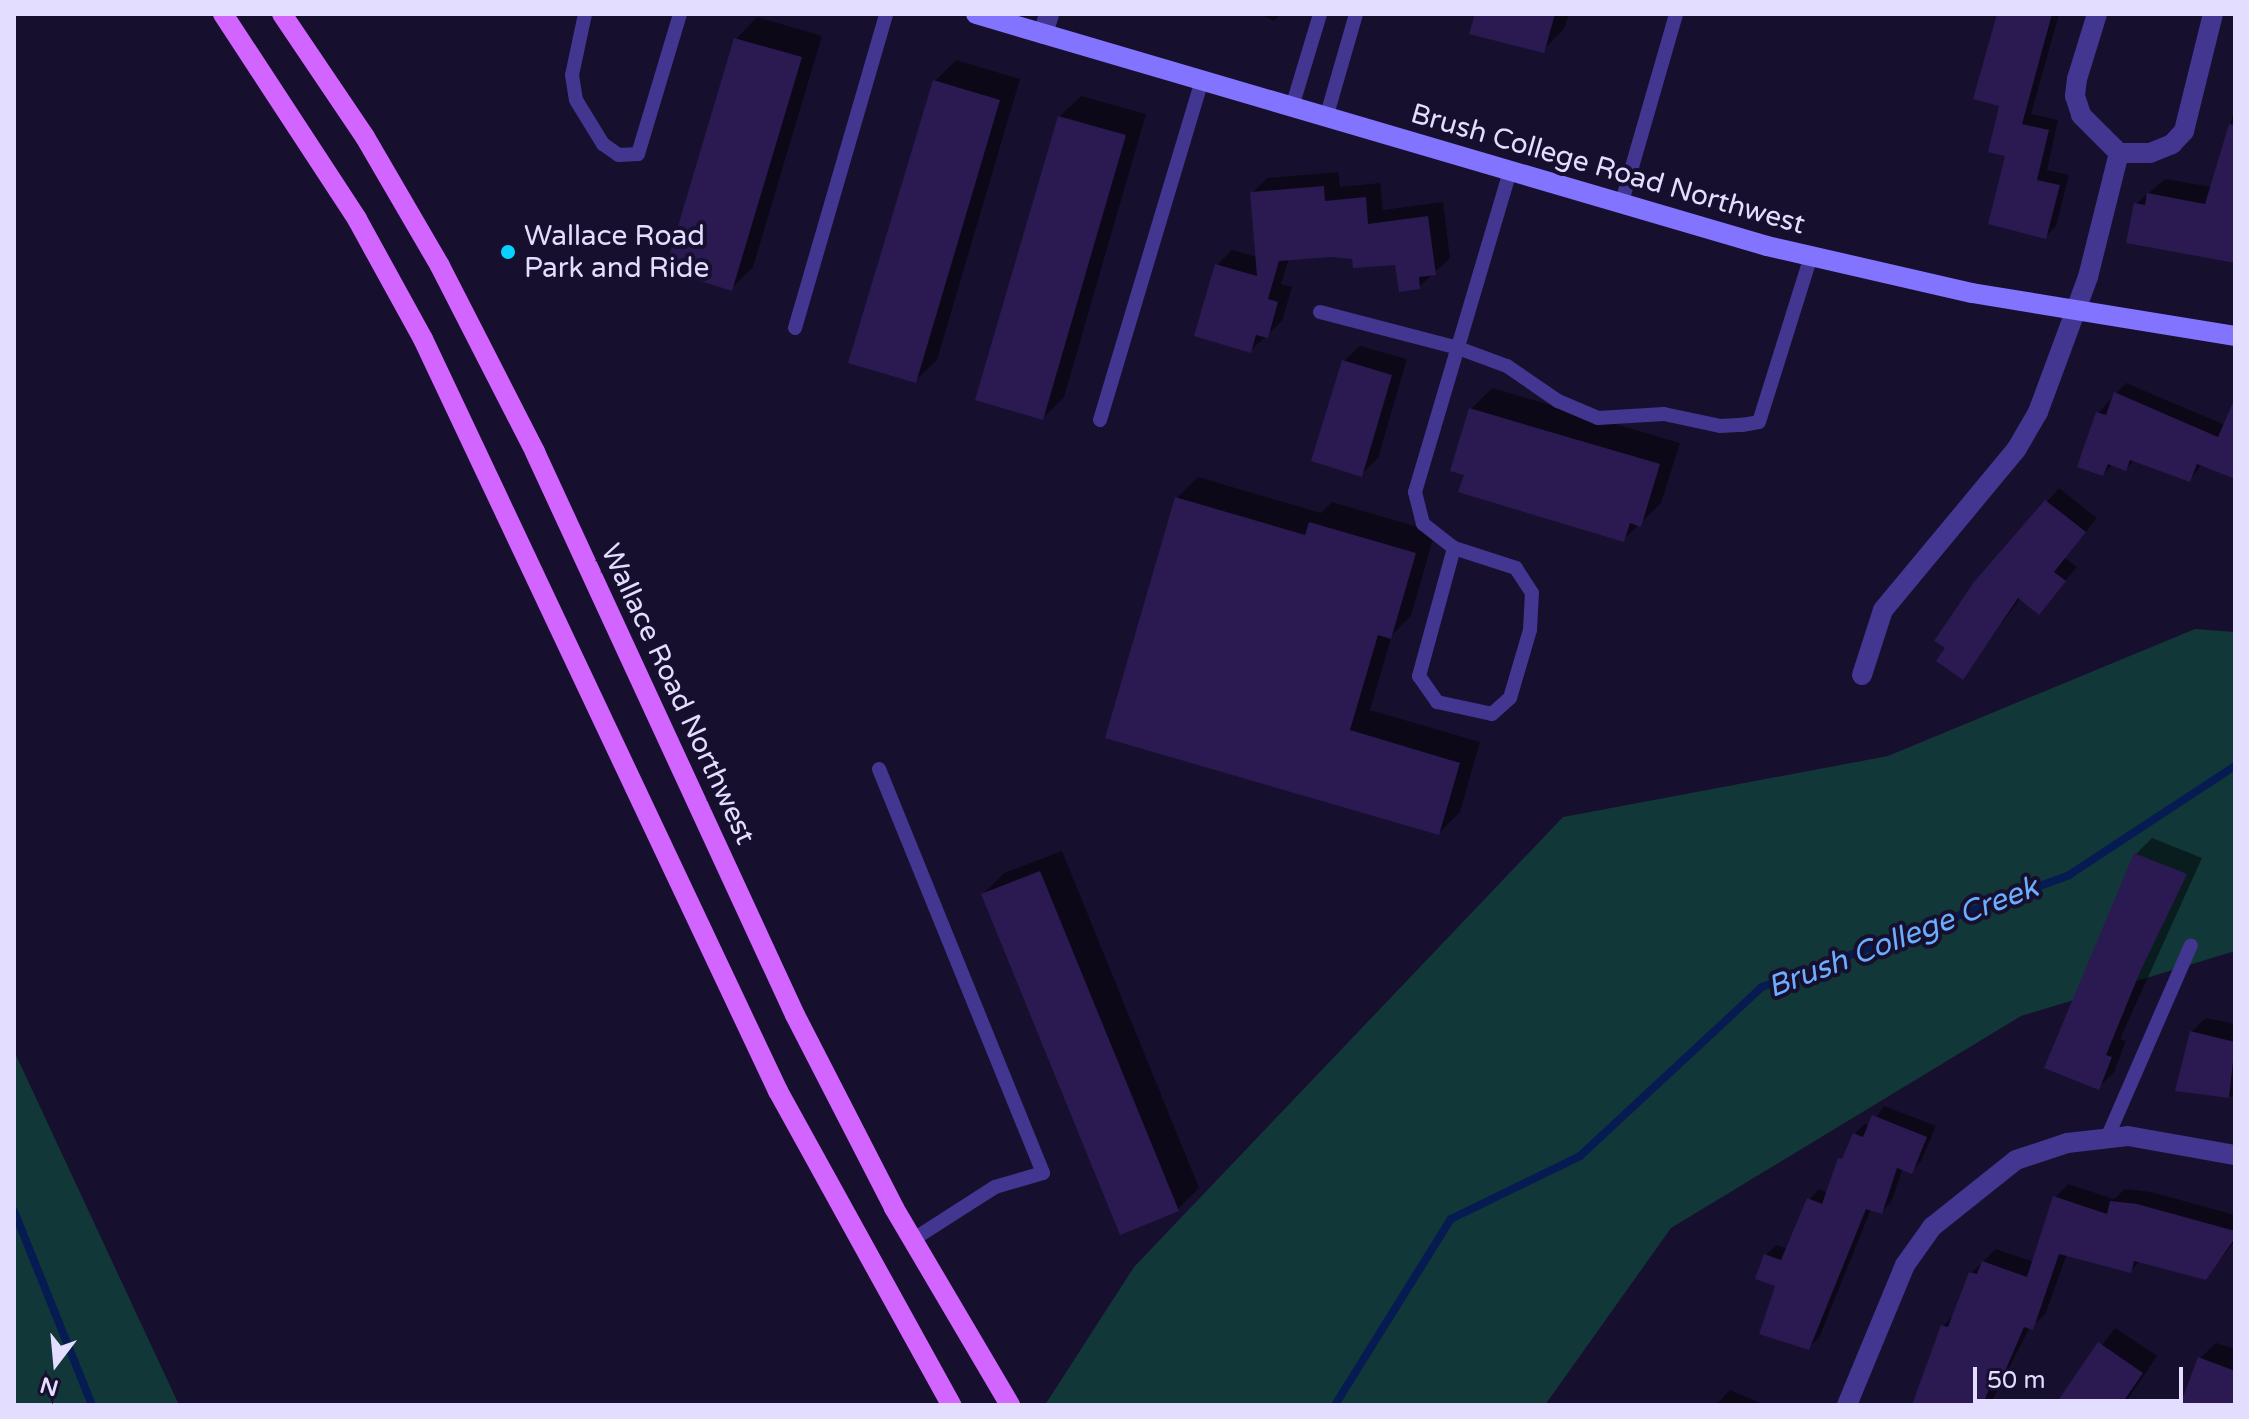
<!DOCTYPE html>
<style>
body{margin:0}
#map{position:relative;width:2249px;height:1419px;overflow:hidden;background:#170f2e;font-family:"Varela Round",sans-serif}
div>[style]{position:absolute}
[style*='--x']{left:calc(var(--x)*1px);top:calc(var(--y)*1px);width:calc(var(--w)*1px);rotate:calc(var(--a)*1deg)}
.green>*{inset:0;background:#123739}
.shadow>*{inset:0;background:#0007}
.stream>*{height:8px;margin:-4px;padding:0 4px;transform-origin:4px;border-radius:4px;background:#061b51}
.building>*{inset:0;background:#2a1a51}
.lane>*{height:14px;margin:-7px;padding:0 7px;transform-origin:7px;border-radius:7px;background:#423691}
.street>*{height:20px;margin:-10px;padding:0 10px;transform-origin:10px;border-radius:10px;background:#423691}
.secondary>*{height:20px;margin:-10px;padding:0 10px;transform-origin:10px;border-radius:10px;background:#8374ff}
.primary>*{height:20px;margin:-10px;padding:0 10px;transform-origin:10px;border-radius:10px;background:#d264ff}
.dots>*{width:22px;height:22px;translate:-50% -50%;box-sizing:border-box;border:4px solid #170f2e;border-radius:50%}
span{translate:-50% -50%;white-space:nowrap;text-align:center;line-height:1.15;-webkit-text-stroke:8px #170f2e;paint-order:stroke}
.street-label{font-size:28px;color:#e3ddff}
.poi-label{font-size:28px;color:#e3ddff}
.left{translate:0 -50%;text-align:left}
.water-label{font-size:30px;color:#6baeff;font-style:italic}
.frame{position:absolute;inset:0;border:16px solid #e3ddff;pointer-events:none}
.north{position:absolute;left:16px;top:1323px;width:80px;height:80px;-webkit-text-stroke:6px #170f2e;paint-order:stroke;rotate:196deg;font-size:22px;font-weight:700;line-height:32px;text-align:center;color:#e3ddff}
.north::after{content:'';display:block;margin:auto;width:28px;height:36px;background:#e3ddff;clip-path:polygon(50% 0,100% 100%,50% 72%,0 100%)}
.scale{position:absolute;left:1973px;top:1367px;width:210px;height:36px;box-sizing:border-box;border:4px solid #e3ddff;border-top:0;padding-left:10px;font-size:24px;line-height:28px;white-space:nowrap;color:#e3ddff;-webkit-text-stroke:6px #170f2e;paint-order:stroke}
</style>
<div id="map">
<div class="green">
<div style="clip-path:polygon(2195px 629px,2235px 632px,2235px 951px,2021px 1016px,1671px 1228px,1545px 1405px,1045px 1405px,1134px 1267px,1563px 817px,1888px 756px)"></div>
<div style="clip-path:polygon(14px 1051px,179px 1405px,14px 1405px)"></div>
</div>
<div class="shadow">
<div style="clip-path:polygon(1261px 14px,1281px 14px,1274px 21px)"></div>
<div style="clip-path:polygon(1477px 14px,1569px 14px,1564px 29px,1543px 50px)"></div>
<div style="clip-path:polygon(1999px 14px,2059px 14px,2031px 114px,2058px 120px,2047px 170px,2069px 175px,2056px 226px,2046px 236px,2007px 154px)"></div>
<div style="clip-path:polygon(757px 17px,822px 36px,753px 267px,732px 288px,736px 39px)"></div>
<div style="clip-path:polygon(956px 60px,1020px 79px,937px 360px,915px 381px,935px 81px)"></div>
<div style="clip-path:polygon(1081px 96px,1146px 114px,1064px 397px,1043px 418px,1059px 117px)"></div>
<div style="clip-path:polygon(2235px 107px,2235px 261px,2136px 204px,2165px 179px,2212px 187px)"></div>
<div style="clip-path:polygon(1338px 172px,1340px 187px,1380px 183px,1383px 210px,1443px 202px,1450px 258px,1419px 287px,1397px 263px,1331px 255px,1289px 258px,1281px 284px,1292px 287px,1282px 321px,1250px 351px,1217px 265px,1232px 250px,1258px 257px,1252px 193px,1267px 178px)"></div>
<div style="clip-path:polygon(1360px 346px,1407px 359px,1378px 458px,1362px 474px,1344px 361px)"></div>
<div style="clip-path:polygon(2126px 383px,2225px 425px,2235px 409px,2235px 477px,2202px 464px,2190px 480px,2135px 459px,2126px 469px,2113px 464px,2103px 474px,2098px 413px)"></div>
<div style="clip-path:polygon(1492px 388px,1680px 443px,1661px 503px,1623px 540px,1466px 474px,1471px 409px)"></div>
<div style="clip-path:polygon(1198px 477px,1321px 513px,1332px 502px,1435px 532px,1411px 616px,1392px 635px,1370px 710px,1480px 742px,1460px 812px,1439px 833px,1108px 736px,1177px 498px)"></div>
<div style="clip-path:polygon(2059px 488px,2097px 518px,2065px 558px,2077px 567px,2039px 612px,2021px 597px,1963px 677px,1947px 647px,1976px 583px)"></div>
<div style="clip-path:polygon(2152px 838px,2202px 858px,2120px 1039px,2126px 1041px,2114px 1072px,2098px 1088px,2136px 854px)"></div>
<div style="clip-path:polygon(1062px 851px,1199px 1188px,1178px 1209px,983px 894px,1004px 873px)"></div>
<div style="clip-path:polygon(2206px 1018px,2235px 1024px,2235px 1097px,2177px 1090px,2191px 1032px)"></div>
<div style="clip-path:polygon(1884px 1106px,1936px 1126px,1921px 1161px,1911px 1172px,1903px 1168px,1891px 1202px,1881px 1212px,1871px 1209px,1819px 1338px,1808px 1348px,1766px 1255px,1776px 1245px,1788px 1249px,1809px 1200px,1819px 1189px,1829px 1193px,1854px 1134px,1865px 1124px,1870px 1126px)"></div>
<div style="clip-path:polygon(2068px 1184px,2114px 1199px,2125px 1189px,2151px 1192px,2235px 1215px,2235px 1241px,2206px 1278px,2140px 1261px,2130px 1271px,2067px 1254px,2045px 1315px,2030px 1327px,1990px 1405px,1914px 1405px,1943px 1326px,1955px 1314px,1971px 1273px,1996px 1249px,2034px 1262px,2055px 1198px)"></div>
<div style="clip-path:polygon(2115px 1328px,2157px 1356px,2124px 1405px,2057px 1405px)"></div>
<div style="clip-path:polygon(2216px 1343px,2235px 1349px,2235px 1405px,2182px 1405px,2200px 1358px)"></div>
<div style="clip-path:polygon(1730px 1390px,1765px 1405px,1716px 1405px)"></div>
</div>
<div class="stream">
<div style="--x:14;--y:1211;--w:209;--a:68.1"></div>
<div style="--x:1335;--y:1405;--w:219;--a:-58.1"></div>
<div style="--x:1451;--y:1219;--w:144;--a:-26"></div>
<div style="--x:1580;--y:1156;--w:248;--a:-42.9"></div>
<div style="--x:1762;--y:987;--w:327;--a:-20"></div>
<div style="--x:2069;--y:875;--w:199;--a:-33.3"></div>
</div>
<div class="building">
<div style="clip-path:polygon(1475px 14px,1555px 14px,1544px 53px,1469px 34px)"></div>
<div style="clip-path:polygon(1997px 14px,2052px 14px,2022px 124px,2049px 130px,2037px 180px,2060px 185px,2046px 239px,1988px 224px,2005px 156px,1988px 152px,1999px 106px,1973px 99px)"></div>
<div style="clip-path:polygon(734px 38px,802px 57px,732px 291px,665px 270px)"></div>
<div style="clip-path:polygon(933px 80px,1000px 100px,916px 383px,848px 363px)"></div>
<div style="clip-path:polygon(1058px 116px,1126px 135px,1043px 420px,975px 400px)"></div>
<div style="clip-path:polygon(2229px 124px,2235px 125px,2235px 263px,2126px 243px,2134px 203px,2145px 205px,2147px 193px,2205px 204px)"></div>
<div style="clip-path:polygon(1324px 186px,1325px 201px,1366px 197px,1368px 224px,1428px 216px,1436px 275px,1419px 277px,1420px 289px,1399px 292px,1395px 265px,1353px 268px,1352px 259px,1331px 257px,1279px 261px,1268px 299px,1278px 302px,1268px 338px,1256px 335px,1251px 353px,1194px 336px,1215px 264px,1257px 276px,1250px 192px)"></div>
<div style="clip-path:polygon(1342px 360px,1392px 375px,1362px 477px,1311px 461px)"></div>
<div style="clip-path:polygon(2114px 392px,2218px 437px,2235px 398px,2235px 479px,2197px 464px,2190px 482px,2130px 460px,2126px 471px,2108px 464px,2103px 476px,2077px 467px,2096px 412px,2106px 415px)"></div>
<div style="clip-path:polygon(1469px 408px,1660px 464px,1641px 527px,1630px 523px,1624px 542px,1458px 492px,1464px 475px,1450px 471px)"></div>
<div style="clip-path:polygon(1175px 497px,1305px 535px,1309px 522px,1416px 553px,1391px 639px,1378px 635px,1350px 730px,1460px 763px,1439px 835px,1105px 738px)"></div>
<div style="clip-path:polygon(2045px 500px,2086px 532px,2054px 572px,2066px 581px,2039px 615px,2018px 598px,1963px 680px,1936px 661px,1945px 648px,1934px 641px,1974px 582px)"></div>
<div style="clip-path:polygon(2134px 853px,2187px 874px,2140px 972px,2106px 1055px,2112px 1057px,2099px 1090px,2044px 1068px)"></div>
<div style="clip-path:polygon(1040px 871px,1179px 1211px,1120px 1235px,981px 894px)"></div>
<div style="clip-path:polygon(2190px 1031px,2235px 1042px,2229px 1098px,2175px 1091px)"></div>
<div style="clip-path:polygon(1872px 1115px,1927px 1137px,1912px 1174px,1897px 1168px,1882px 1214px,1866px 1209px,1809px 1350px,1759px 1334px,1775px 1286px,1755px 1279px,1764px 1254px,1781px 1260px,1807px 1198px,1822px 1204px,1838px 1158px,1842px 1159px,1853px 1133px,1863px 1137px)"></div>
<div style="clip-path:polygon(2053px 1196px,2107px 1214px,2110px 1201px,2137px 1204px,2235px 1231px,2235px 1238px,2206px 1280px,2134px 1261px,2131px 1273px,2059px 1254px,2033px 1330px,2024px 1327px,2000px 1383px,1992px 1380px,1983px 1405px,1912px 1405px,1941px 1325px,1948px 1327px,1969px 1272px,1977px 1274px,1982px 1261px,2027px 1277px)"></div>
<div style="clip-path:polygon(2098px 1342px,2143px 1373px,2121px 1405px,2055px 1405px)"></div>
<div style="clip-path:polygon(2198px 1357px,2235px 1371px,2235px 1405px,2180px 1405px)"></div>
</div>
<div class="lane">
<div style="--x:585;--y:14;--w:62;--a:102"></div>
<div style="--x:572;--y:75;--w:25;--a:81"></div>
<div style="--x:576;--y:100;--w:52;--a:58.5"></div>
<div style="--x:603;--y:144;--w:19;--a:35"></div>
<div style="--x:619;--y:155;--w:19;--a:-3"></div>
<div style="--x:638;--y:154;--w:146;--a:-73.3"></div>
<div style="--x:1292;--y:107;--w:97;--a:-73.2"></div>
<div style="--x:1326;--y:118;--w:108;--a:-73.9"></div>
<div style="--x:1621;--y:205;--w:199;--a:-73.9"></div>
<div style="--x:1320;--y:312;--w:143;--a:14.6"></div>
<div style="--x:1458;--y:348;--w:52;--a:20.2"></div>
<div style="--x:1507;--y:366;--w:62;--a:34.5"></div>
<div style="--x:1558;--y:401;--w:43;--a:23"></div>
<div style="--x:1598;--y:418;--w:66;--a:-3.5"></div>
<div style="--x:1664;--y:414;--w:57;--a:12.1"></div>
<div style="--x:1720;--y:426;--w:22;--a:-3"></div>
<div style="--x:1742;--y:425;--w:17;--a:-10"></div>
<div style="--x:1759;--y:422;--w:174;--a:-72.6"></div>
<div style="--x:795;--y:328;--w:327;--a:-73.8"></div>
<div style="--x:1100;--y:420;--w:354;--a:-73.3"></div>
<div style="--x:1454;--y:548;--w:133;--a:105.3"></div>
<div style="--x:1419;--y:676;--w:32;--a:55"></div>
<div style="--x:1437;--y:702;--w:56;--a:12.3"></div>
<div style="--x:1492;--y:714;--w:24;--a:-42"></div>
<div style="--x:1510;--y:698;--w:71;--a:-73.6"></div>
<div style="--x:1530;--y:630;--w:37;--a:-87"></div>
<div style="--x:1532;--y:593;--w:30;--a:-123"></div>
<div style="--x:1516;--y:568;--w:65;--a:-162.1"></div>
<div style="--x:1454;--y:548;--w:39;--a:-142"></div>
<div style="--x:1423;--y:524;--w:33;--a:-104"></div>
<div style="--x:1415;--y:492;--w:334;--a:-73.5"></div>
<div style="--x:879;--y:769;--w:436;--a:67.9"></div>
<div style="--x:1043;--y:1173;--w:50;--a:163.7"></div>
<div style="--x:995;--y:1187;--w:98;--a:147.4"></div>
<div style="--x:2107;--y:1138;--w:210;--a:-66.5"></div>
</div>
<div class="street">
<div style="--x:2097;--y:14;--w:68;--a:107.1"></div>
<div style="--x:2077;--y:79;--w:17;--a:97"></div>
<div style="--x:2075;--y:96;--w:20;--a:72"></div>
<div style="--x:2081;--y:115;--w:54;--a:45"></div>
<div style="--x:2119;--y:153;--w:31;--a:0"></div>
<div style="--x:2150;--y:153;--w:24;--a:-22"></div>
<div style="--x:2172;--y:144;--w:18;--a:-47"></div>
<div style="--x:2184;--y:131;--w:121;--a:-76.1"></div>
<div style="--x:1043;--y:34;--w:21;--a:-73"></div>
<div style="--x:1862;--y:675;--w:68;--a:-72.1"></div>
<div style="--x:1883;--y:610;--w:208;--a:-50.3"></div>
<div style="--x:2016;--y:450;--w:44;--a:-59.9"></div>
<div style="--x:2038;--y:412;--w:144;--a:-69.7"></div>
<div style="--x:2088;--y:277;--w:128;--a:-76"></div>
<div style="--x:1847;--y:1405;--w:152;--a:-67.5"></div>
<div style="--x:1905;--y:1265;--w:47;--a:-54.6"></div>
<div style="--x:1932;--y:1227;--w:107;--a:-38.6"></div>
<div style="--x:2016;--y:1160;--w:54;--a:-18.4"></div>
<div style="--x:2067;--y:1143;--w:61;--a:-6.5"></div>
<div style="--x:2128;--y:1136;--w:109;--a:10.1"></div>
</div>
<div class="secondary">
<div style="--x:976;--y:14;--w:824;--a:16.35"></div>
<div style="--x:1767;--y:246;--w:210;--a:12.9"></div>
<div style="--x:1972;--y:293;--w:266;--a:9.3"></div>
</div>
<div class="primary">
<div style="--x:223;--y:14;--w:245;--a:56.8"></div>
<div style="--x:357;--y:219;--w:137;--a:61.2"></div>
<div style="--x:423;--y:339;--w:832;--a:64.73"></div>
<div style="--x:778;--y:1091;--w:359;--a:61.1"></div>
<div style="--x:282;--y:14;--w:148;--a:56"></div>
<div style="--x:365;--y:137;--w:149;--a:59.8"></div>
<div style="--x:440;--y:266;--w:209;--a:62.9"></div>
<div style="--x:535;--y:452;--w:620;--a:65.21"></div>
<div style="--x:795;--y:1015;--w:217;--a:62.8"></div>
<div style="--x:894;--y:1208;--w:229;--a:59.5"></div>
</div>
<div class="dots">
<div style="left:508px;top:252px;background:#09d1ff"></div>
</div>
<div class="street-label">
<span style="left:1608px;top:169px;rotate:16deg">Brush College Road Northwest</span>
<span style="left:678px;top:694px;rotate:65deg">Wallace Road Northwest</span>
</div>
<div class="poi-label">
<span class="left" style="left:524px;top:252px">Wallace Road<br>Park and Ride</span>
</div>
<div class="water-label">
<span style="left:1903px;top:938px;rotate:-21deg">Brush College Creek</span>
</div>
<div class="frame"></div>
<div class="north">N</div>
<div class="scale">50 m</div>
</div>
